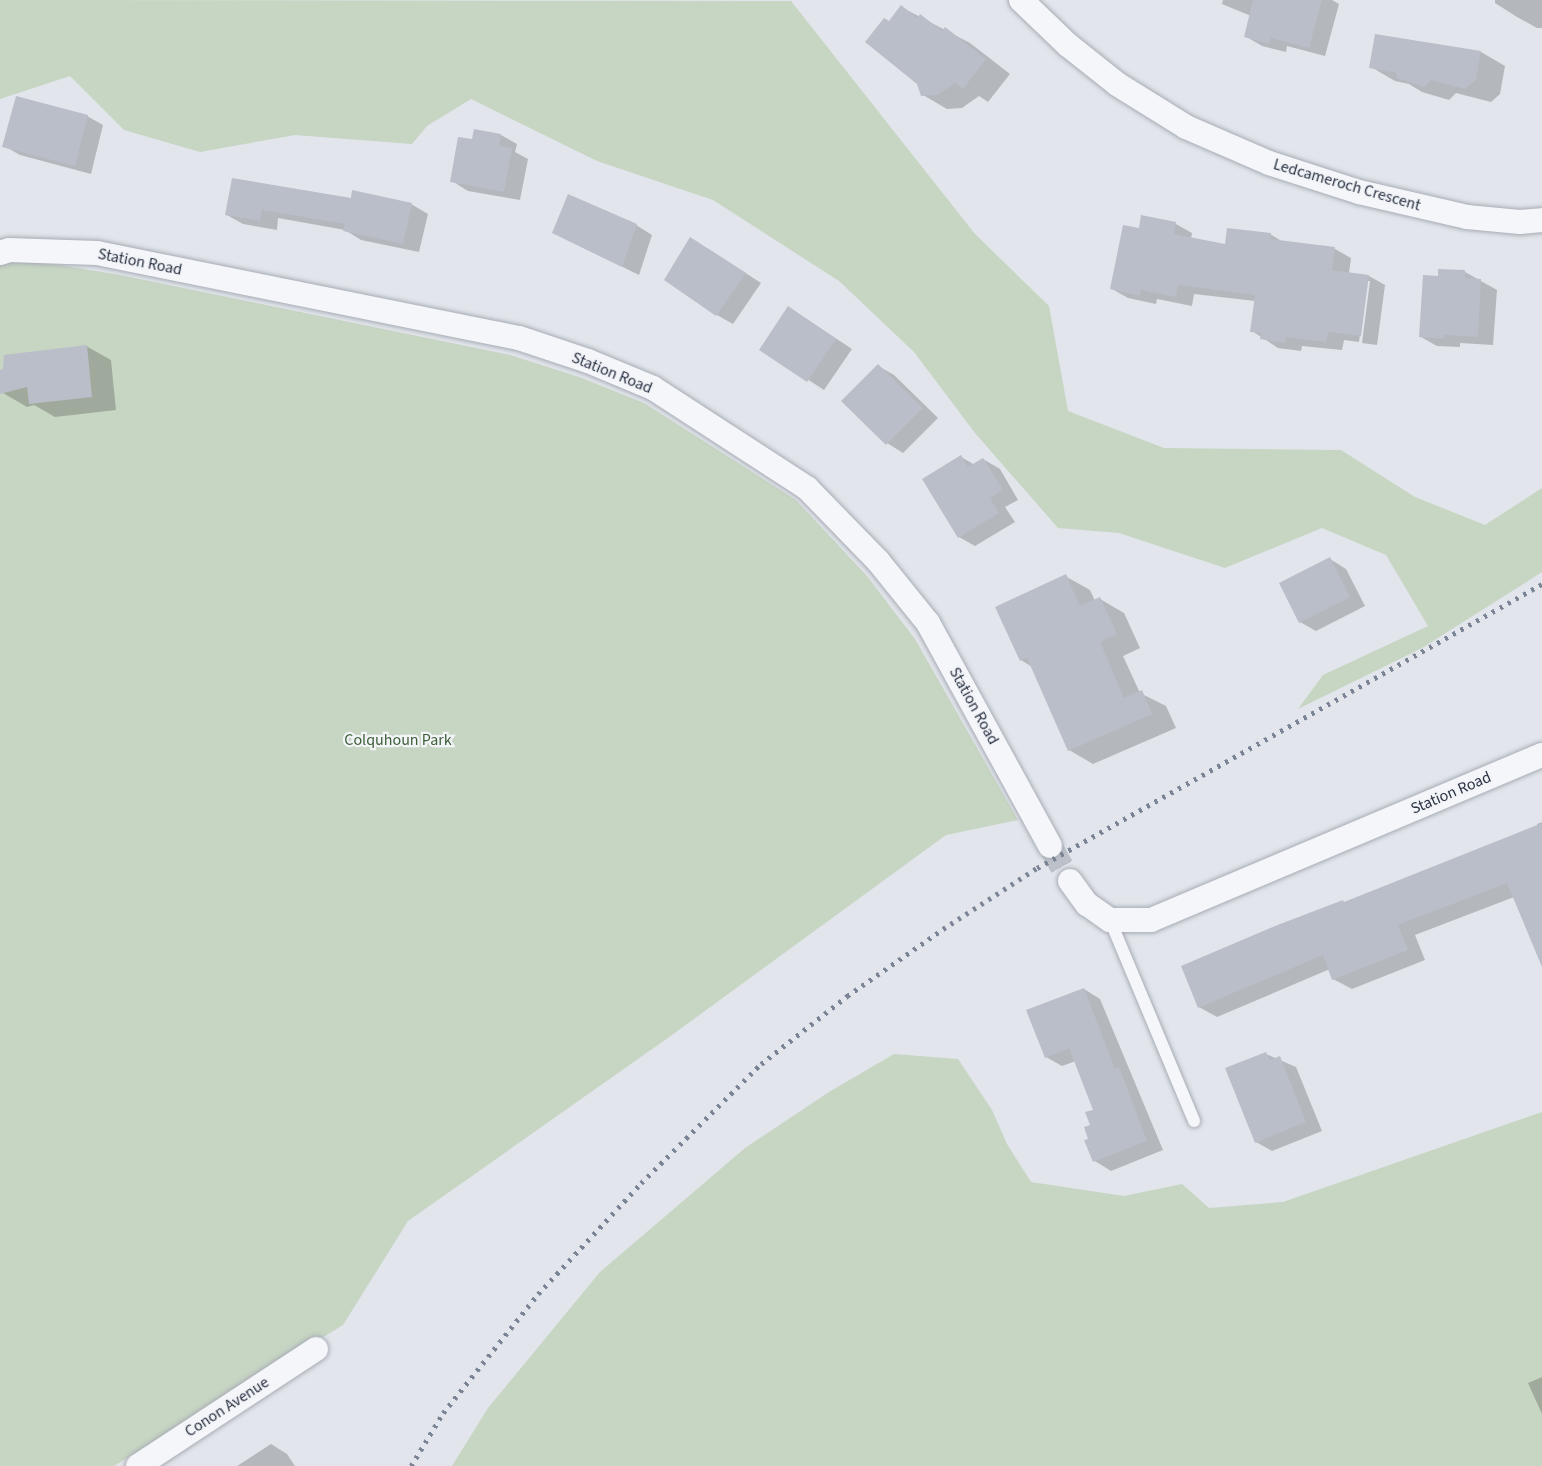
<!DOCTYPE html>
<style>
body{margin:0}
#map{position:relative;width:1542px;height:1466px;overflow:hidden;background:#e2e5eb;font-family:"Source Sans 3",sans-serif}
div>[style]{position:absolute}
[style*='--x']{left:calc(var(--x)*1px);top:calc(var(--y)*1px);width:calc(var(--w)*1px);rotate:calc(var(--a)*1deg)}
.green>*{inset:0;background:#c7d5c3}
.shadow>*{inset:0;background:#0003}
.building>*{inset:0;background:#b9bec8}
.minor-tunnel>*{height:24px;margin-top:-12px;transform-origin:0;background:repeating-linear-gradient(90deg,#bdc1c9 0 24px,transparent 0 36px)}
.roads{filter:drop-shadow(0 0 2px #a7acb5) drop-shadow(0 0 2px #a7acb5)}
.service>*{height:12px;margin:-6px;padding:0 6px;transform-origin:6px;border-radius:6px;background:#f5f6f9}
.minor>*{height:24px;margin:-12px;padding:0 12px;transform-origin:12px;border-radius:12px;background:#f5f6f9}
.rail>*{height:4.5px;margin-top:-2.25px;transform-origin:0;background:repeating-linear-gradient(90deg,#7b8494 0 3px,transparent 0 9px)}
span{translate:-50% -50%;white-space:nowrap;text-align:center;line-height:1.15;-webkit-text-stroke:4.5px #f2f4f8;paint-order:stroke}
.street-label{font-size:16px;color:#2a3243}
.park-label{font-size:16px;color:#3d5f37}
</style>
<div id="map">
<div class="green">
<div style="clip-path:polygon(0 0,791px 1px,975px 234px,1049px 306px,1068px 411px,1164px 448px,1341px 450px,1415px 497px,1485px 525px,1542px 488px,1542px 572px,1422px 648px,1298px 709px,1323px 675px,1428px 626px,1386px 555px,1322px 528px,1225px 568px,1119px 533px,1058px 528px,975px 433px,914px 352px,839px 281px,713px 200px,597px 161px,471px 99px,427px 126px,412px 144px,295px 135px,200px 152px,124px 130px,70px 76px,0 99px)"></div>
<div style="clip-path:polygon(4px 262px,41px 262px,120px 275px,510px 355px,579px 377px,644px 403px,796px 500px,867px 576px,915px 639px,1018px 820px,946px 835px,672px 1035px,408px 1221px,343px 1325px,114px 1466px,0 1466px,0 264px)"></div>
<div style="clip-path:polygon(894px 1054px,958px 1059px,992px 1110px,1007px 1144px,1031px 1182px,1124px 1196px,1182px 1184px,1209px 1208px,1283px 1202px,1542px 1112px,1542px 1466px,452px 1466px,488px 1408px,600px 1272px,745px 1148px,829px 1092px)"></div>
</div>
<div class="shadow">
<div style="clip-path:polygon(1223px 0,1332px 0,1339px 4px,1325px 56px,1287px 46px,1286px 52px,1262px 46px,1245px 36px,1251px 16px,1222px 4px)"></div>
<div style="clip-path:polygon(1495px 0,1542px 0,1542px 28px,1537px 28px,1517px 17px,1495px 3px)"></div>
<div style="clip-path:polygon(901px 7px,970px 43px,1010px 74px,988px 102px,979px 96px,962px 108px,947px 109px,923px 95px,889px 22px)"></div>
<div style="clip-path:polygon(1481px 52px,1505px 66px,1500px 94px,1491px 102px,1456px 93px,1449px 100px,1422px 92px,1409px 84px,1395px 81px,1371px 67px)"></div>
<div style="clip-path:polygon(87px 116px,103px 125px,91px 174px,20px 155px,4px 146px)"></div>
<div style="clip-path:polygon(501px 135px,517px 144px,515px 152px,528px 159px,520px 200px,468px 191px,452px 181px,474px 141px)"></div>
<div style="clip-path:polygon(233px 180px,352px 199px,411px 204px,428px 214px,419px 252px,361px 240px,345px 230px,278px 218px,277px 230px,243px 224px,227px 215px)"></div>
<div style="clip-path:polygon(1143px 216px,1176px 224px,1192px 233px,1191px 239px,1226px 245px,1270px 234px,1283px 242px,1335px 249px,1351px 258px,1349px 273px,1369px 276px,1385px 285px,1377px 345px,1362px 343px,1370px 281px,1367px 281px,1359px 342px,1344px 340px,1342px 350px,1302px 346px,1301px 351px,1278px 348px,1252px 331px,1255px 301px,1194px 294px,1192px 306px,1157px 299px,1156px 304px,1128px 298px,1112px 289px,1140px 230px)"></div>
<div style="clip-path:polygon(636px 225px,652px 235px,639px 275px,554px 233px)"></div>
<div style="clip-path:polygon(707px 248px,761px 283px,733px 324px,717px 315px)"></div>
<div style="clip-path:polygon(1465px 272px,1497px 290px,1493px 345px,1460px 343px,1460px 347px,1437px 346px,1421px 337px,1439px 277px)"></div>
<div style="clip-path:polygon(805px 318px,852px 349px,824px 390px,761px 349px)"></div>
<div style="clip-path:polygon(86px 346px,111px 360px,116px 410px,55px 417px,34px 405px,27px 407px,3px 393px)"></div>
<div style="clip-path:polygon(878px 366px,894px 375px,938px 418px,903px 453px,887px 443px)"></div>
<div style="clip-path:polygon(961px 457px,975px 465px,983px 459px,1000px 469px,1018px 500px,1005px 507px,1015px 522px,975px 546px,959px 537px)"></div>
<div style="clip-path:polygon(1330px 559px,1346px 569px,1365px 606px,1316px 631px,1300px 622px)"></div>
<div style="clip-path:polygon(1065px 576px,1090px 590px,1095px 601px,1100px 599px,1124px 613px,1140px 648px,1123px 656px,1140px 693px,1166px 706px,1176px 728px,1093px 764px,1069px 750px,1032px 667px,1021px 660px)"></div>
<div style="clip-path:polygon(1542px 822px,1542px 951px,1514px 897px,1415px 935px,1425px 960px,1352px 989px,1333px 979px,1330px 969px,1217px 1017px,1199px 1007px,1345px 903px,1538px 827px,1537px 824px)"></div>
<div style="clip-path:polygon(1084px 989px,1100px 999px,1163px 1150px,1111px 1171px,1095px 1161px,1090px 1139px,1095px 1110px,1076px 1061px,1062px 1066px,1046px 1057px)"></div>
<div style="clip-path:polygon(1266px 1054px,1296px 1067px,1322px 1131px,1272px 1151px,1256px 1142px)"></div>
<div style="clip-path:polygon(1542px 1377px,1542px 1414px,1528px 1383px)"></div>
<div style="clip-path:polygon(271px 1444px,287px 1454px,295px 1466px,237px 1466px)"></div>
</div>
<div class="building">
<div style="clip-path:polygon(1253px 0,1322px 0,1309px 48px,1271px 38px,1269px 44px,1244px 37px)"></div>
<div style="clip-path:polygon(901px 5px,917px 18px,920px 14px,942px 31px,945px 27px,986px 59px,963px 89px,955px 83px,937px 95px,921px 96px,917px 84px,865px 42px,884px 18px,889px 21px)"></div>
<div style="clip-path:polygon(1375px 34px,1481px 51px,1476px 80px,1465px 89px,1431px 80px,1424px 87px,1396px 78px,1397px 73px,1369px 68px)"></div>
<div style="clip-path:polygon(16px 96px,88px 115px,75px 166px,2px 147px)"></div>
<div style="clip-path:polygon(474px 129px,501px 134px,499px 146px,512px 148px,504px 192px,450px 182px,458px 137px,472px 139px)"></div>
<div style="clip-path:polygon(232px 178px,351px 198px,352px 190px,412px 203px,403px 244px,343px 231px,345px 224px,262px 210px,260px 221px,225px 215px)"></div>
<div style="clip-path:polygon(568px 194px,637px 224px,622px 267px,552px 233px)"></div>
<div style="clip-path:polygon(1141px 215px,1176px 222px,1174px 234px,1225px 244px,1227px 228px,1271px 233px,1270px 239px,1335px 247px,1332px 270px,1369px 275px,1361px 336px,1328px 332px,1326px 342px,1286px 337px,1285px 343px,1260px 339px,1261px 333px,1250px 332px,1255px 295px,1178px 285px,1176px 297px,1141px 290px,1140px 296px,1110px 289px,1123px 225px,1139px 228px)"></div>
<div style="clip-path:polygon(690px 237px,746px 273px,716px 316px,664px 280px)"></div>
<div style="clip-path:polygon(1438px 269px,1465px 270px,1465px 278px,1481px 279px,1478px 337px,1444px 335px,1444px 339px,1419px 337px,1423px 275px,1438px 276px)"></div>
<div style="clip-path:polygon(788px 306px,836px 339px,807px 382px,759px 350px)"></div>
<div style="clip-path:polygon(87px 345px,92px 397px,29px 404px,27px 387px,0 394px,0 370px,3px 369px,4px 355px)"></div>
<div style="clip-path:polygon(878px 364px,923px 408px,886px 445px,841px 401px)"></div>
<div style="clip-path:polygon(961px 455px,968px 467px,983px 458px,1003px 490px,990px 498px,999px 513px,958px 538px,922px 479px)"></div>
<div style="clip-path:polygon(1330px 557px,1350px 597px,1299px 623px,1279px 583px)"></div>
<div style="clip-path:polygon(1066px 574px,1080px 606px,1100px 597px,1117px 634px,1100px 642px,1124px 698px,1142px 690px,1152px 714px,1068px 751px,1027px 658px,1020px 661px,995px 607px)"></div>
<div style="clip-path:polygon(1542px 823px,1542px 967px,1507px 883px,1398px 925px,1408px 950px,1332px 980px,1323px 955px,1198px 1008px,1181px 966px,1275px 926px,1343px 900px,1344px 902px)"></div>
<div style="clip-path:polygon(1084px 988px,1115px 1069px,1119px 1067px,1147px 1141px,1093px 1162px,1084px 1140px,1088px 1139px,1084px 1127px,1090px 1125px,1085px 1112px,1093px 1110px,1069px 1048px,1045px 1058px,1026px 1010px)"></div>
<div style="clip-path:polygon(1266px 1052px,1270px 1060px,1280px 1056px,1306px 1122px,1255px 1143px,1225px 1068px)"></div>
</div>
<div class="minor-tunnel">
<div style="--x:1050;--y:846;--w:40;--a:60.3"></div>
</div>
<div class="roads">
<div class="service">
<div style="--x:1110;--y:920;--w:218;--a:67.3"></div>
</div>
<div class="minor">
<div style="--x:1021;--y:0;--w:65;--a:43.8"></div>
<div style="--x:1068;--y:45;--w:63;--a:38.5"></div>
<div style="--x:1117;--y:84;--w:81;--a:31.9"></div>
<div style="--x:1186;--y:127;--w:90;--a:23.4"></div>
<div style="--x:1269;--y:163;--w:95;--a:17.9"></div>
<div style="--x:1359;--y:192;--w:111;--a:13"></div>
<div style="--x:1467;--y:217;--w:53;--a:5.4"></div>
<div style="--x:1520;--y:222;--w:22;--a:-5"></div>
<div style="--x:0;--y:253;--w:9;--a:-18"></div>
<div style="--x:9;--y:250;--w:88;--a:2"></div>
<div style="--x:97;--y:253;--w:430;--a:11.4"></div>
<div style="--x:519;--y:338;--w:73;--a:18.4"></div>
<div style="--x:588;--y:361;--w:70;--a:22.6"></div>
<div style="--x:653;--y:388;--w:184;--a:33"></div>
<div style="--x:807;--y:488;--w:102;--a:45.8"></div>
<div style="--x:878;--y:561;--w:80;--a:51.1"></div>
<div style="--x:928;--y:623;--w:254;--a:61.3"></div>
<div style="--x:1070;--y:881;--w:29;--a:54"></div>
<div style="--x:1087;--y:904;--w:28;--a:35"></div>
<div style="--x:1110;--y:920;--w:41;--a:0"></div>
<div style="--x:1151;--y:920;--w:424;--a:-22.9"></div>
<div style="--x:138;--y:1466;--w:213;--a:-33.3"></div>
</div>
</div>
<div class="rail">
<div style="--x:411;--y:1466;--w:62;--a:-58.9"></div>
<div style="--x:443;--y:1413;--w:152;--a:-51.4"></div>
<div style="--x:538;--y:1294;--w:151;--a:-47.1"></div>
<div style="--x:641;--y:1183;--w:169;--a:-44.8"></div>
<div style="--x:761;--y:1064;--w:110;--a:-38.3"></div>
<div style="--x:847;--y:996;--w:117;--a:-34.9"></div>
<div style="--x:943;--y:929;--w:112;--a:-33"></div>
<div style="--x:1037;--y:868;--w:579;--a:-29.35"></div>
</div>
<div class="street-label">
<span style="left:1347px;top:185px;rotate:16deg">Ledcameroch Crescent</span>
<span style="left:140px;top:262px;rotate:11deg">Station Road</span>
<span style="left:612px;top:373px;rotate:22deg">Station Road</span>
<span style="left:974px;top:706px;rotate:61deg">Station Road</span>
<span style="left:1451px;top:793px;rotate:-23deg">Station Road</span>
<span style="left:227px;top:1407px;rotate:-33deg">Conon Avenue</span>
</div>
<div class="park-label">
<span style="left:398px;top:740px">Colquhoun Park</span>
</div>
</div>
